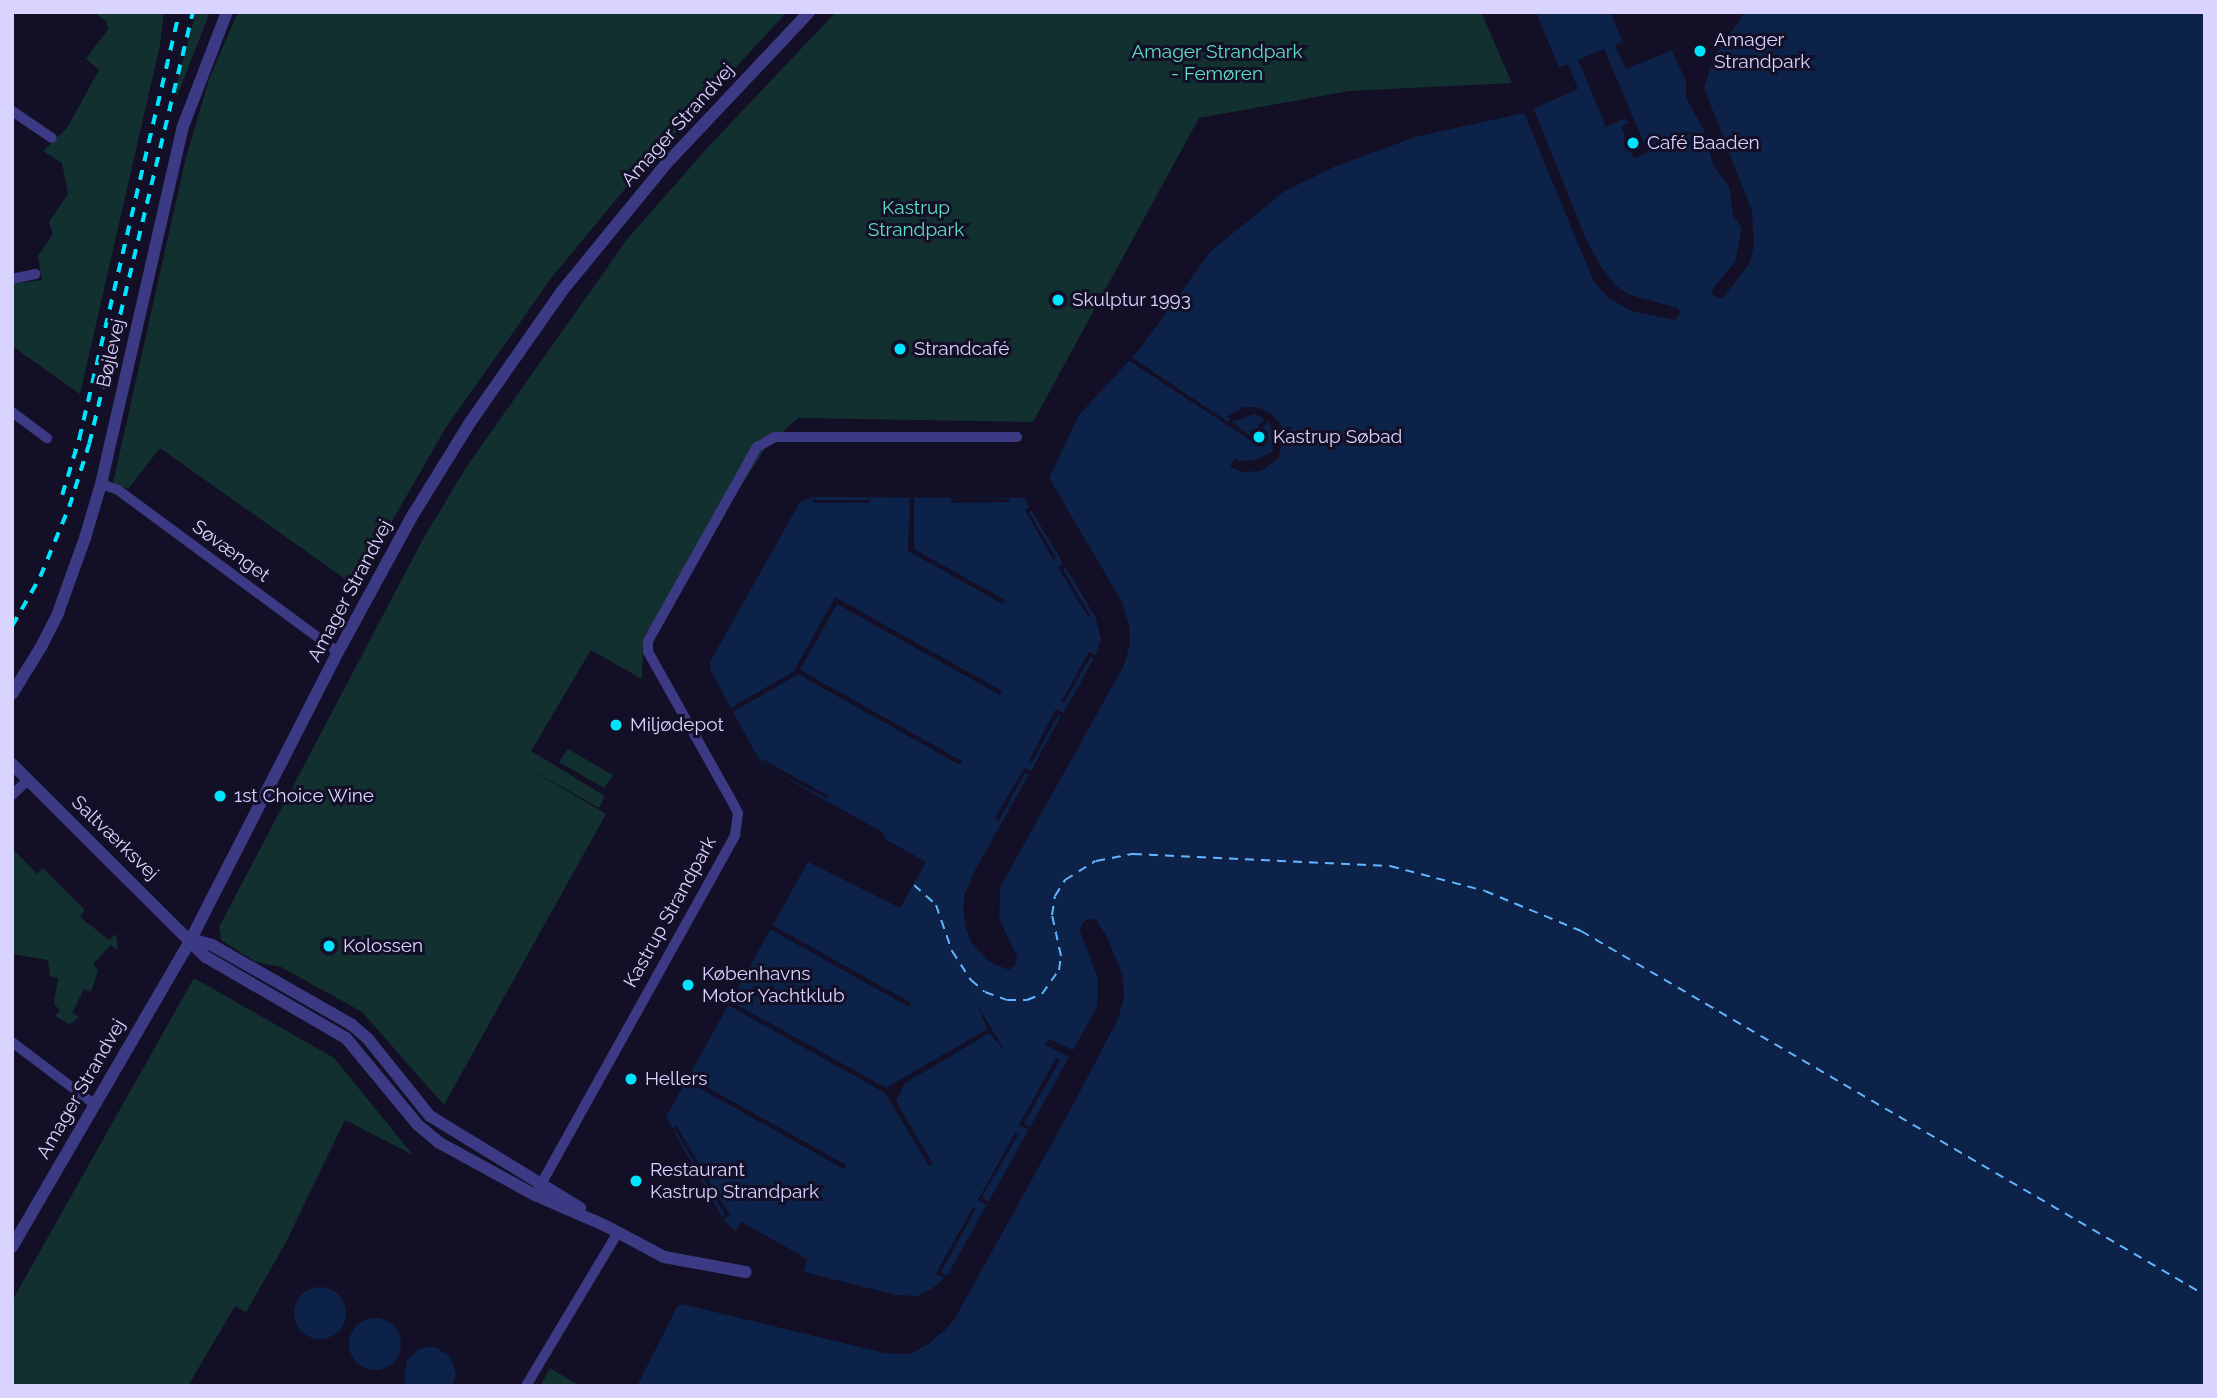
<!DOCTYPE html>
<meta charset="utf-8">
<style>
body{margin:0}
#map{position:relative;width:2217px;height:1398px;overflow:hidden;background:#130f26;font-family:Raleway,sans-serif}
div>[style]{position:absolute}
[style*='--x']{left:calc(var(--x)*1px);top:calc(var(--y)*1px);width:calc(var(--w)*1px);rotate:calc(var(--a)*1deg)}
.green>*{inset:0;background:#12302f}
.water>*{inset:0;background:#0c2248}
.round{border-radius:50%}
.pier>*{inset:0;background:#130f26}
.ferry>*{height:2px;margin-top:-1px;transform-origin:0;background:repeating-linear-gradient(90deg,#62b6ff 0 9px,transparent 0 16px)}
.minor>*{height:10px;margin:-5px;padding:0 5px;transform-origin:5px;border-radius:5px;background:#3d3a85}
.tertiary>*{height:12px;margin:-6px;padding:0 6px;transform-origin:6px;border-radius:6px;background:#3d3a85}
.rail>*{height:3.5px;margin-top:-1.75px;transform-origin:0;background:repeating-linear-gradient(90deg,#00e5ff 0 10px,transparent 0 19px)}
.dots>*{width:19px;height:19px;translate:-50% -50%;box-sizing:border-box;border:4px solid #130f26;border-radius:50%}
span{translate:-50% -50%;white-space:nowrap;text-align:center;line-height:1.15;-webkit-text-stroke:6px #130f26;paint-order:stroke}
.poi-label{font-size:19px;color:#d9d4ff}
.left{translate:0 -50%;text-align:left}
.park-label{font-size:19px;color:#5fe0c0}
.street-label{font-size:19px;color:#d9d4ff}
.frame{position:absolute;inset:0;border:14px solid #d9d4ff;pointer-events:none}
</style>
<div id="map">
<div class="green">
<div style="clip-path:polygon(94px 12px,164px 12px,160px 45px,80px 394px,12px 346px,12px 284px,42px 280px,38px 256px,53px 234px,49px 222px,68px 194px,62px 163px,43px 151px,67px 128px,99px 70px,86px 59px,108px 29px,106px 21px)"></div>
<div style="clip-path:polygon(196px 12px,210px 12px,177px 96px,175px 91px)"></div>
<div style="clip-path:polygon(238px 12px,787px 12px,638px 173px,552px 277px,445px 429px,355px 586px,160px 448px,128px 489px,113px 483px,185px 161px,209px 79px)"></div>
<div style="clip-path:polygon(836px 12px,1481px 12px,1512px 83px,1349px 91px,1199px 118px,1033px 422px,798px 418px,766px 447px,643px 638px,642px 679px,591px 650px,531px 751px,605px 796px,599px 808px,523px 765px,606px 814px,444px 1105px,362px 1012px,281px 967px,256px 962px,221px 940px,219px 927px,422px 541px,467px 466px,628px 238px,710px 145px)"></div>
<div style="clip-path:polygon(568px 749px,613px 775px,604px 788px,559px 762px)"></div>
<div style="clip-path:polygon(12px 848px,37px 874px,43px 868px,85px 910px,80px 917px,109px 940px,115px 934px,117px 939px,117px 950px,111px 945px,93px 964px,98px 970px,91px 992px,84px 989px,72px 1013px,79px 1017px,72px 1023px,68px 1024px,55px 1016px,60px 1010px,54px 1004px,58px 978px,50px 976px,48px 960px,12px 954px)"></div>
<div style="clip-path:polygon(194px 978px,334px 1058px,413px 1155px,345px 1120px,285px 1244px,246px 1312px,235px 1306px,188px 1386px,12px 1386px,12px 1301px)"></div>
<div style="clip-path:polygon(550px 1368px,580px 1386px,540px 1386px)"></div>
</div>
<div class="water">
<div style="clip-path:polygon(1536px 12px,1610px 12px,1623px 42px,1615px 45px,1626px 69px,1681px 47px,1699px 90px,1704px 88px,1714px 56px,1745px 12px,2205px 12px,2205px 1386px,637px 1386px,677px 1307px,682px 1304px,885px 1353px,910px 1354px,930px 1343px,955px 1318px,1067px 1116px,1118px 1019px,1124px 996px,1122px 974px,1107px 937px,1096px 920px,1088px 919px,1082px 923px,1080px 931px,1098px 979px,1097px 1007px,947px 1276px,933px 1288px,918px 1296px,896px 1295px,804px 1272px,807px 1259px,742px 1222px,735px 1231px,723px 1219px,666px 1117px,808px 862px,900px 908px,926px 862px,887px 840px,882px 832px,768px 768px,757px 756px,711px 671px,710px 662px,800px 502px,813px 497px,1024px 498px,1096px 618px,1101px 640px,1098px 652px,973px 874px,963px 909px,971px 942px,992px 963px,1009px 970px,1016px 964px,1017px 957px,999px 919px,1000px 887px,1124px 665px,1130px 644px,1122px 602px,1049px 478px,1079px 415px,1139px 350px,1211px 251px,1285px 191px,1336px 166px,1415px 137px,1524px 113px,1578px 89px,1568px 64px,1559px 67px)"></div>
<div class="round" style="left:294px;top:1287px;width:52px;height:52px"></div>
<div class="round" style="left:349px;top:1318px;width:52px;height:52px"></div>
<div style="clip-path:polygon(428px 1347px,437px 1348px,451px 1358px,456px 1374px,452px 1386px,406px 1385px,404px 1377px,407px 1360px,419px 1349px)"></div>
</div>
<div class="pier">
<div style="clip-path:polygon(1681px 47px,1699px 89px,1704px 88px,1752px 211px,1754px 246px,1749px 264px,1722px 299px,1715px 297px,1711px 291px,1735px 262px,1742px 228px,1733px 215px,1729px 187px,1713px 165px,1704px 130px,1686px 98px,1686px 81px,1672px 51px)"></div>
<div style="clip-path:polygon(1604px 49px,1648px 152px,1634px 159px,1621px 127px,1629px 123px,1625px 118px,1606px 127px,1578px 60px)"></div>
<div style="clip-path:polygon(1534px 109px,1586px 239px,1600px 265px,1615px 285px,1630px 295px,1678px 308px,1680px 313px,1675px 320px,1631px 311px,1609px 298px,1594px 282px,1524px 113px)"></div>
<div style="clip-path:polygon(1131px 357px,1228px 422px,1230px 419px,1227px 417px,1243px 407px,1257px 407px,1271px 413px,1281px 425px,1283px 436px,1279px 458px,1261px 471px,1244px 472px,1230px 467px,1235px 458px,1241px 461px,1256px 460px,1273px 451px,1271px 425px,1268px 422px,1261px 429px,1258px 427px,1264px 419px,1254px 414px,1232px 422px,1252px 437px,1250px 440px,1128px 360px)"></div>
<div style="clip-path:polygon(1046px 476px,1122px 602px,1129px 625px,1130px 644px,1124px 665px,1000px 887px,999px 919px,1017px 957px,1001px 937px,995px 920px,997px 885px,1121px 663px,1126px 643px,1126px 626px,1119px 603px)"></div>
<div style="clip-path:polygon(813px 497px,816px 500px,870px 500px,870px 503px,813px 503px)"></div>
<div style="clip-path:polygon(910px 498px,914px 498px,914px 549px,1005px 600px,1003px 604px,908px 551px)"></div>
<div style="clip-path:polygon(952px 498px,1009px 499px,1010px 502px,951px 503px)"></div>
<div style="clip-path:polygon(1032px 506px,1036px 507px,1099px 616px,1104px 640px,1099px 658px,968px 895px,968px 924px,974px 940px,995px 963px,987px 960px,971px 942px,965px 925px,964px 894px,1029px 774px,1025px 773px,999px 820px,995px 818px,1024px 768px,1031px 771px,1061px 716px,1058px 715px,1032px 762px,1029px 760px,1056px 709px,1064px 713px,1094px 658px,1090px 657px,1064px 703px,1061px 702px,1089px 652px,1096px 655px,1101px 640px,1096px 618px,1067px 567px,1063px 569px,1090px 615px,1088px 617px,1058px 567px,1064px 563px,1033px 509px,1029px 512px,1056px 558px,1053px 560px,1025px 510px)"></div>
<div style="clip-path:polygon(835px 597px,1002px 691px,1000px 695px,837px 604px,800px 670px,962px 761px,960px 765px,798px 674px,733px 712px,731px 708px,794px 671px)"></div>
<div style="clip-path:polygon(762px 759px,829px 796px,828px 799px,768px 768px)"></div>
<div style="clip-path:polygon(772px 925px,911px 1003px,909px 1007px,770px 929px)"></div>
<div style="clip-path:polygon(1101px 926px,1122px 974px,1124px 996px,1118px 1019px,955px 1318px,944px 1331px,910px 1354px,885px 1353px,687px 1304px,674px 1305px,687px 1301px,886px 1350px,909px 1350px,942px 1329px,952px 1316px,1114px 1018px,1121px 996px,1118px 975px)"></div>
<div style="clip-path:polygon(730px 1001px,886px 1088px,987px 1029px,978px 1006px,1005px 1051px,989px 1033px,905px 1083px,896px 1101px,933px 1164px,929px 1166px,885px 1093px,728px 1005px)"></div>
<div style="clip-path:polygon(1049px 1039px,1073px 1050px,1069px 1057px,1045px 1045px)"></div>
<div style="clip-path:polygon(1056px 1058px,1060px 1060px,1024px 1123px,1030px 1127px,1029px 1130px,1019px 1125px)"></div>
<div style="clip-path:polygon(687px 1076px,846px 1165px,844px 1169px,685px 1080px)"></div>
<div style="clip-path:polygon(676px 1125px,730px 1216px,723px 1219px,724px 1213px,675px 1130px,671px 1129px)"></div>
<div style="clip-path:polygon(1015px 1133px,1018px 1135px,982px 1197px,988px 1202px,987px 1205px,978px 1200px)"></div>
<div style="clip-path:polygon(973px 1207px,976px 1209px,941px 1272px,947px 1276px,945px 1279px,936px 1274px)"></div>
</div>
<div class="ferry">
<div style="--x:914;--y:885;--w:30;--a:42"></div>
<div style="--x:936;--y:905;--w:49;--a:70.8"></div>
<div style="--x:952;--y:951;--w:35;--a:57"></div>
<div style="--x:971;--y:980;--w:18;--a:41"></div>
<div style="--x:985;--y:992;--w:23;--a:20"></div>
<div style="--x:1007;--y:1000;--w:20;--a:0"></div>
<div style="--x:1027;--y:1000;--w:16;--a:-22"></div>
<div style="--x:1042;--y:994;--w:29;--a:-55"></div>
<div style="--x:1059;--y:970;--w:14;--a:-82"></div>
<div style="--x:1061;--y:956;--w:42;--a:-102.4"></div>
<div style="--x:1052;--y:915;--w:19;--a:-81"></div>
<div style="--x:1055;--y:896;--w:19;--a:-58"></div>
<div style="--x:1065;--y:880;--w:36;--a:-32"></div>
<div style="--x:1096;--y:861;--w:38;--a:-11"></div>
<div style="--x:1133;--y:854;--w:257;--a:2.7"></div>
<div style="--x:1390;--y:866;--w:98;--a:14.7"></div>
<div style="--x:1485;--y:891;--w:104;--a:22.6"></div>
<div style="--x:1581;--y:931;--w:722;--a:30.26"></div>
</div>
<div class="minor">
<div style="--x:12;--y:111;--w:48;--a:34"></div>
<div style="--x:12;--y:279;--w:24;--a:-12"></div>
<div style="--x:12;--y:412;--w:44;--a:36.6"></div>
<div style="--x:101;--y:484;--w:18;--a:19"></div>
<div style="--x:118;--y:490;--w:273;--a:36.4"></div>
<div style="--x:12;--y:795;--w:22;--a:-43"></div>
<div style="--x:12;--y:1042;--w:103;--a:37.1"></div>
<div style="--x:535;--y:1195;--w:412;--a:-60.9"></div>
<div style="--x:735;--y:835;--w:22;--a:-82"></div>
<div style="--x:738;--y:813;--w:9;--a:-117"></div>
<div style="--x:734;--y:805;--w:176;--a:-119.3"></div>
<div style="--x:648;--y:652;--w:11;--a:-90"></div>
<div style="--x:648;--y:641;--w:223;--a:-60.7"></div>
<div style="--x:757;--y:447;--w:21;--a:-29"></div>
<div style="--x:775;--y:437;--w:242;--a:0"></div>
<div style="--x:526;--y:1386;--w:179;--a:-59.1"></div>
</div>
<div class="tertiary">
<div style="--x:12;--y:694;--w:55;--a:-58.3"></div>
<div style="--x:41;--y:647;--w:38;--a:-63"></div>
<div style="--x:58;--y:613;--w:80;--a:-70.2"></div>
<div style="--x:85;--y:538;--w:56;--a:-73.5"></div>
<div style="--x:101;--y:484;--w:364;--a:-77.1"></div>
<div style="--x:182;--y:129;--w:125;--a:-69"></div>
<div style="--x:12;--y:764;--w:274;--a:44.9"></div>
<div style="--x:206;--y:957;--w:162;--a:30.1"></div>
<div style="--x:346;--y:1038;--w:113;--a:50.4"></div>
<div style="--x:418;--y:1125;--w:26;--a:40"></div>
<div style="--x:438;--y:1142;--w:111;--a:28.7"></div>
<div style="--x:535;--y:1195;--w:77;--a:23.6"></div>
<div style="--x:606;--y:1226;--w:66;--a:28.1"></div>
<div style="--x:664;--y:1257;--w:83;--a:10.4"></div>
<div style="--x:191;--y:939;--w:22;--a:16"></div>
<div style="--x:212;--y:945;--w:161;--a:29.7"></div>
<div style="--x:352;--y:1025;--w:21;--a:41"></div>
<div style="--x:368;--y:1039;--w:99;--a:51.2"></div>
<div style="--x:430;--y:1116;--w:176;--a:31.5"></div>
<div style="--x:12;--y:1247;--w:356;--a:-59.8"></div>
<div style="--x:191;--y:939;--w:322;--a:-62.9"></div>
<div style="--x:338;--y:652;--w:153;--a:-61.4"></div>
<div style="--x:411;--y:518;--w:114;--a:-58.3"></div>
<div style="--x:471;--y:421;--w:159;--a:-55"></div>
<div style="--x:562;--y:291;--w:164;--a:-50.7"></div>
<div style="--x:666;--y:164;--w:209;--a:-46.7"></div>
</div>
<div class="rail">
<div style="--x:62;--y:495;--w:59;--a:-73.1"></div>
<div style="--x:79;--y:439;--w:439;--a:-76.8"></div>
<div style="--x:12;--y:626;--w:56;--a:-60.3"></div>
<div style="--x:40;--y:577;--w:76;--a:-67.5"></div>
<div style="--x:69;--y:507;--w:66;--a:-72.4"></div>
<div style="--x:89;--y:444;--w:444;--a:-76.5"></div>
</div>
<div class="dots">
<div style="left:1700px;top:51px;background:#00e5ff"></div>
<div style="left:1633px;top:143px;background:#00e5ff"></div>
<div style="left:1058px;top:300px;background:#00e5ff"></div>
<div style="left:900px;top:349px;background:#00e5ff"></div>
<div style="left:1259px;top:437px;background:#00e5ff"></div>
<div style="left:616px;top:725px;background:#00e5ff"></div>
<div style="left:220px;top:796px;background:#00e5ff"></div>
<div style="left:329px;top:946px;background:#00e5ff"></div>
<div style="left:688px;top:985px;background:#00e5ff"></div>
<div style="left:631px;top:1079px;background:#00e5ff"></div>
<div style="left:636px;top:1181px;background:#00e5ff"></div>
</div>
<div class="poi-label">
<span class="left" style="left:1714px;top:51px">Amager<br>Strandpark</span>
<span class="left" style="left:1647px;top:143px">Café Baaden</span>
<span class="left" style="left:1072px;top:300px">Skulptur 1993</span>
<span class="left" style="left:914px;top:349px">Strandcafé</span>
<span class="left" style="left:1273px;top:437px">Kastrup Søbad</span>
<span class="left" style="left:630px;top:725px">Miljødepot</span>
<span class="left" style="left:234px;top:796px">1st Choice Wine</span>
<span class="left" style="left:343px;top:946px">Kolossen</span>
<span class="left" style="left:702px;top:985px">Københavns<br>Motor Yachtklub</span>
<span class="left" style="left:645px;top:1079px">Hellers</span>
<span class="left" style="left:650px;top:1181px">Restaurant<br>Kastrup Strandpark</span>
</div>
<div class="park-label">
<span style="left:1217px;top:63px">Amager Strandpark<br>- Femøren</span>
<span style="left:916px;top:219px">Kastrup<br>Strandpark</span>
</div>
<div class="street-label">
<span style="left:678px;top:125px;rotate:-48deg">Amager Strandvej</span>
<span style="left:111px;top:353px;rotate:-77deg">Bøjlevej</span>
<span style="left:231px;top:551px;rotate:36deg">Søvænget</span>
<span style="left:350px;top:591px;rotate:-62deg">Amager Strandvej</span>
<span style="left:115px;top:838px;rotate:44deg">Saltværksvej</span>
<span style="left:670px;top:912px;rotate:-61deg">Kastrup Strandpark</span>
<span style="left:81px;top:1089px;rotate:-60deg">Amager Strandvej</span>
</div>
<div class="frame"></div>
</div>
